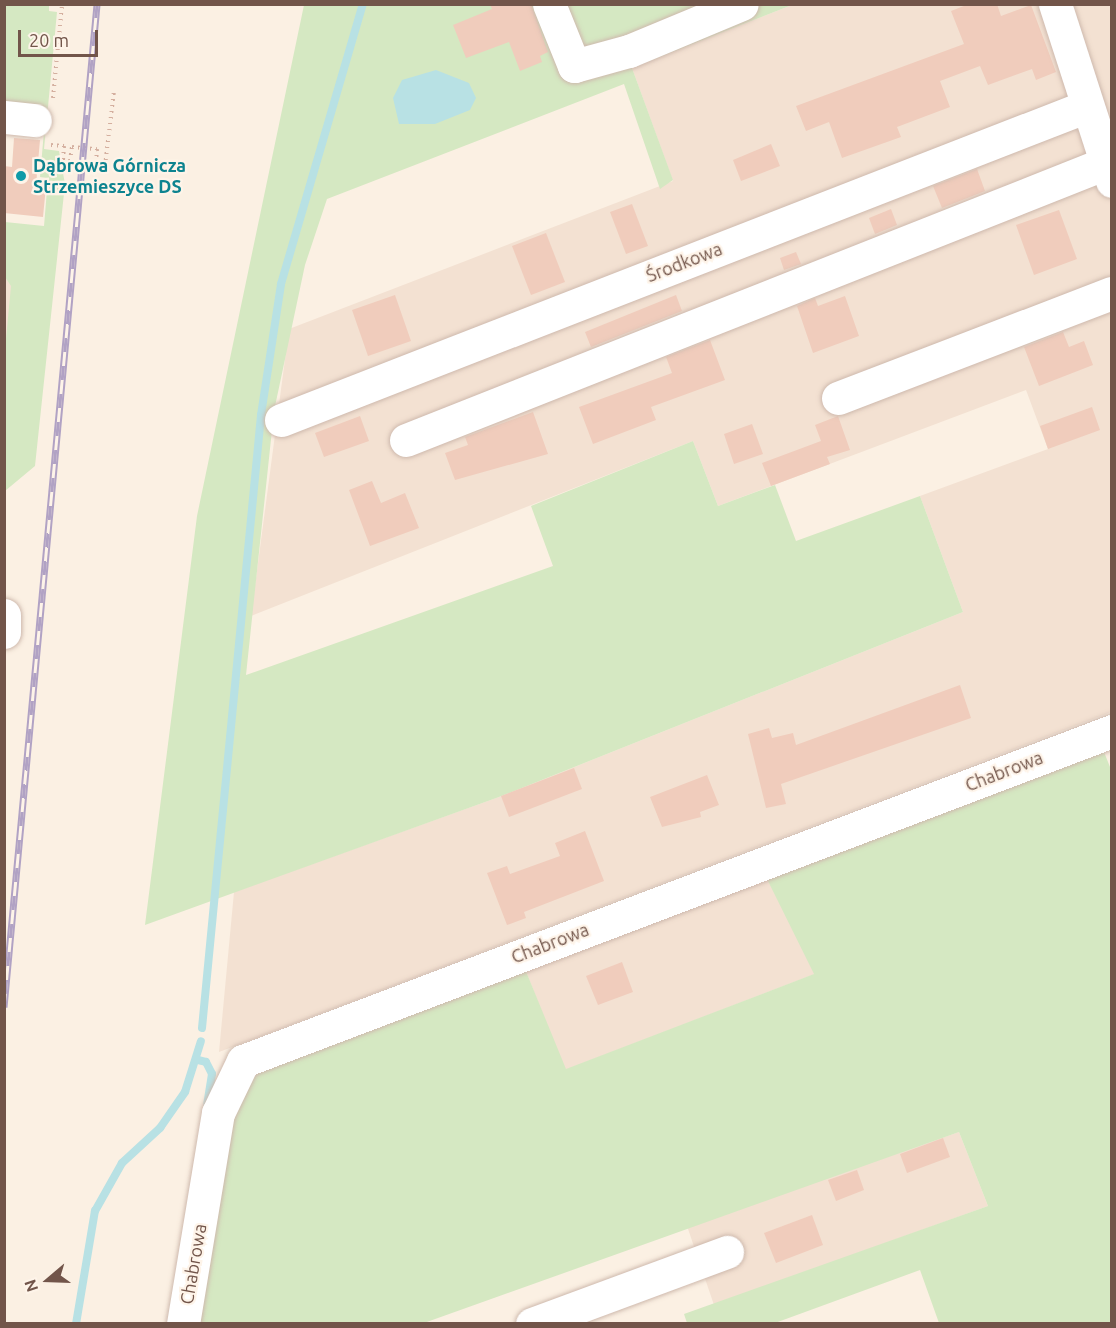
<!DOCTYPE html>
<meta charset="utf-8">
<style>
body{margin:0}
#map{position:relative;width:1116px;height:1328px;overflow:hidden;background:#fbf0e3;font-family:Ubuntu,sans-serif}
div>[style]{position:absolute}
[style*='--x']{left:calc(var(--x)*1px);top:calc(var(--y)*1px);width:calc(var(--w)*1px);rotate:calc(var(--a)*1deg)}
.residential>*{inset:0;background:#f3e1d2}
.green>*{inset:0;background:#d5e8c2}
.water>*{inset:0;background:#b8e1e4}
.stream>*{height:8px;margin:-4px;padding:0 4px;transform-origin:4px;border-radius:4px;background:#b8e1e4}
.building>*{inset:0;background:#f0ccbc}
.path>*{height:4px;margin-top:-2px;transform-origin:0;background:repeating-linear-gradient(90deg,#d4af9f 0 1.5px,transparent 0 6px)}
.roads{filter:drop-shadow(0 0 2px #ceb9ad) drop-shadow(0 0 2px #ceb9ad)}
.minor>*{height:33px;margin:-16.5px;padding:0 16.5px;transform-origin:16.5px;border-radius:16.5px;background:#fff}
.rail>*{height:7px;margin-top:-3.5px;transform-origin:0;background:repeating-linear-gradient(90deg,#fef4e9 0 14px,#b1a2c4 0 28px);box-sizing:border-box;border-block:2px solid #b1a2c4}
.dots>*{width:16px;height:16px;translate:-50% -50%;box-sizing:border-box;border:3px solid #fef4e9;border-radius:50%}
span{translate:-50% -50%;white-space:nowrap;text-align:center;line-height:1.15;-webkit-text-stroke:4.5px #fef4e9;paint-order:stroke}
.culture-label{font-size:18px;color:#0d838f;font-weight:700}
.left{translate:0 -50%;text-align:left}
.street-label{font-size:18px;color:#72554a}
.frame{position:absolute;inset:0;border:6px solid #72554a;pointer-events:none}
.north{position:absolute;left:18px;top:1250px;width:60px;height:60px;-webkit-text-stroke:4px #fef4e9;paint-order:stroke;rotate:251deg;font-size:16px;font-weight:700;line-height:24px;text-align:center;color:#72554a}
.north::after{content:'';display:block;margin:auto;width:21px;height:27px;background:#72554a;clip-path:polygon(50% 0,100% 100%,50% 72%,0 100%)}
.scale{position:absolute;left:18px;top:30px;width:80px;height:27px;box-sizing:border-box;border:3px solid #72554a;border-top:0;padding-left:8px;font-size:18px;line-height:21px;white-space:nowrap;color:#72554a;-webkit-text-stroke:4px #fef4e9;paint-order:stroke}
</style>
<div id="map">
<div class="residential">
<div style="clip-path:polygon(792px 5px,1111px 5px,1111px 712px,219px 1052px,234px 892px,499px 797px,963px 612px,920px 496px,1048px 449px,1026px 390px,718px 506px,693px 441px,251px 616px,289px 329px,673px 181px,632px 68px)"></div>
<div style="clip-path:polygon(5px 277px,12px 286px,5px 360px)"></div>
<div style="clip-path:polygon(768px 879px,815px 974px,565px 1070px,523px 964px)"></div>
<div style="clip-path:polygon(959px 1132px,988px 1206px,714px 1305px,687px 1226px)"></div>
</div>
<div class="green">
<div style="clip-path:polygon(5px 5px,49px 5px,49px 11px,57px 12px,44px 149px,59px 151px,65px 184px,35px 466px,5px 491px,4px 360px,11px 286px,5px 277px,5px 222px,44px 226px,48px 178px,40px 177px,44px 131px,5px 106px)"></div>
<div style="clip-path:polygon(304px 5px,792px 5px,632px 68px,673px 180px,660px 189px,624px 84px,327px 199px,305px 265px,274px 411px,246px 675px,553px 566px,531px 506px,693px 441px,718px 506px,775px 485px,796px 541px,920px 496px,963px 612px,499px 797px,145px 925px,197px 516px)"></div>
<div style="clip-path:polygon(1104px 752px,1112px 772px,1111px 1323px,939px 1323px,920px 1270px,775px 1323px,687px 1323px,684px 1314px,988px 1206px,959px 1132px,424px 1323px,195px 1324px,231px 1117px,245px 1084px,275px 1060px,523px 964px,566px 1069px,814px 974px,767px 879px)"></div>
</div>
<div class="water">
<div style="clip-path:polygon(436px 70px,469px 83px,476px 98px,470px 110px,435px 124px,399px 124px,393px 98px,402px 80px)"></div>
</div>
<div class="stream">
<div style="--x:202;--y:1028;--w:616;--a:-84.5"></div>
<div style="--x:261;--y:415;--w:133;--a:-81.3"></div>
<div style="--x:281;--y:284;--w:292;--a:-73.7"></div>
<div style="--x:198;--y:1060;--w:8;--a:14"></div>
<div style="--x:206;--y:1062;--w:13;--a:63"></div>
<div style="--x:212;--y:1074;--w:30;--a:99"></div>
<div style="--x:76;--y:1324;--w:115;--a:-80.5"></div>
<div style="--x:95;--y:1211;--w:55;--a:-60.6"></div>
<div style="--x:122;--y:1163;--w:52;--a:-42.6"></div>
<div style="--x:160;--y:1128;--w:44;--a:-55.2"></div>
<div style="--x:185;--y:1092;--w:53;--a:-72.6"></div>
</div>
<div class="building">
<div style="clip-path:polygon(490px 4px,531px 4px,548px 52px,540px 56px,542px 62px,520px 71px,509px 42px,466px 58px,453px 25px,492px 9px)"></div>
<div style="clip-path:polygon(969px 4px,997px 4px,1001px 16px,1031px 5px,1056px 72px,1036px 80px,1032px 69px,988px 85px,980px 66px,940px 81px,950px 107px,897px 127px,901px 137px,842px 158px,829px 122px,806px 131px,796px 106px,964px 44px,951px 11px)"></div>
<div style="clip-path:polygon(14px 138px,40px 140px,36px 185px,46px 186px,43px 217px,4px 213px,4px 166px,12px 167px)"></div>
<div style="clip-path:polygon(771px 144px,780px 166px,741px 181px,733px 160px)"></div>
<div style="clip-path:polygon(977px 169px,985px 191px,942px 208px,933px 186px)"></div>
<div style="clip-path:polygon(632px 204px,648px 246px,626px 254px,610px 212px)"></div>
<div style="clip-path:polygon(891px 209px,897px 225px,875px 234px,869px 218px)"></div>
<div style="clip-path:polygon(1059px 210px,1077px 259px,1034px 275px,1016px 225px)"></div>
<div style="clip-path:polygon(546px 233px,565px 282px,531px 295px,512px 246px)"></div>
<div style="clip-path:polygon(796px 252px,801px 264px,784px 270px,780px 258px)"></div>
<div style="clip-path:polygon(395px 295px,411px 341px,368px 356px,352px 310px)"></div>
<div style="clip-path:polygon(676px 295px,682px 311px,591px 347px,585px 332px)"></div>
<div style="clip-path:polygon(845px 296px,859px 336px,813px 353px,797px 306px,815px 298px,818px 306px)"></div>
<div style="clip-path:polygon(1063px 332px,1069px 347px,1084px 341px,1093px 365px,1039px 386px,1024px 347px)"></div>
<div style="clip-path:polygon(710px 340px,725px 380px,651px 407px,656px 420px,593px 444px,579px 407px,672px 373px,666px 357px)"></div>
<div style="clip-path:polygon(1092px 407px,1100px 430px,1048px 449px,1040px 426px)"></div>
<div style="clip-path:polygon(533px 412px,548px 454px,455px 480px,445px 453px,468px 445px,465px 437px)"></div>
<div style="clip-path:polygon(360px 416px,369px 441px,324px 457px,315px 433px)"></div>
<div style="clip-path:polygon(838px 416px,850px 450px,827px 457px,830px 464px,771px 486px,762px 463px,821px 441px,815px 425px)"></div>
<div style="clip-path:polygon(752px 424px,763px 454px,734px 464px,724px 434px)"></div>
<div style="clip-path:polygon(372px 481px,381px 503px,405px 493px,419px 528px,370px 546px,349px 490px)"></div>
<div style="clip-path:polygon(960px 685px,971px 718px,781px 784px,786px 804px,766px 808px,748px 734px,769px 728px,772px 738px,793px 733px,796px 745px)"></div>
<div style="clip-path:polygon(574px 768px,582px 789px,509px 817px,501px 796px)"></div>
<div style="clip-path:polygon(707px 775px,719px 805px,700px 812px,701px 817px,662px 827px,650px 797px)"></div>
<div style="clip-path:polygon(585px 831px,604px 881px,524px 912px,526px 918px,507px 925px,487px 873px,507px 866px,510px 874px,560px 856px,555px 843px)"></div>
<div style="clip-path:polygon(622px 962px,633px 992px,598px 1005px,586px 976px)"></div>
<div style="clip-path:polygon(943px 1138px,950px 1157px,907px 1173px,900px 1154px)"></div>
<div style="clip-path:polygon(857px 1170px,864px 1190px,836px 1201px,828px 1180px)"></div>
<div style="clip-path:polygon(812px 1215px,823px 1245px,776px 1263px,764px 1233px)"></div>
</div>
<div class="path">
<div style="--x:53;--y:98;--w:94;--a:-84.5"></div>
<div style="--x:51;--y:145;--w:13;--a:4"></div>
<div style="--x:64;--y:146;--w:15;--a:94"></div>
<div style="--x:63;--y:161;--w:7;--a:0"></div>
<div style="--x:70;--y:161;--w:14;--a:-82"></div>
<div style="--x:72;--y:147;--w:25;--a:5"></div>
<div style="--x:97;--y:149;--w:16;--a:94"></div>
<div style="--x:96;--y:165;--w:9;--a:6"></div>
<div style="--x:105;--y:166;--w:77;--a:-83.2"></div>
</div>
<div class="roads">
<div class="minor">
<div style="--x:549;--y:4;--w:67;--a:68"></div>
<div style="--x:574;--y:66;--w:57;--a:-15.3"></div>
<div style="--x:629;--y:51;--w:122;--a:-22.6"></div>
<div style="--x:1055;--y:4;--w:186;--a:72.1"></div>
<div style="--x:4;--y:117;--w:31;--a:6"></div>
<div style="--x:838;--y:398;--w:293;--a:-21"></div>
<div style="--x:281;--y:420;--w:865;--a:-21.28"></div>
<div style="--x:406;--y:440;--w:753;--a:-21.59"></div>
<div style="--x:4;--y:615;--w:17;--a:90"></div>
<div style="--x:183;--y:1324;--w:214;--a:-80.6"></div>
<div style="--x:218;--y:1113;--w:58;--a:-64.3"></div>
<div style="--x:243;--y:1061;--w:930;--a:-20.79"></div>
<div style="--x:532;--y:1324;--w:208;--a:-20.3"></div>
</div>
</div>
<div class="rail">
<div style="--x:4;--y:1007;--w:1007;--a:-84.7"></div>
</div>
<div class="dots">
<div style="left:21px;top:176px;background:#0f9aa8"></div>
</div>
<div class="culture-label">
<span class="left" style="left:33px;top:176px">Dąbrowa Górnicza<br>Strzemieszyce DS</span>
</div>
<div class="street-label">
<span style="left:684px;top:262px;rotate:-21deg">Środkowa</span>
<span style="left:1004px;top:771px;rotate:-21deg">Chabrowa</span>
<span style="left:550px;top:943px;rotate:-21deg">Chabrowa</span>
<span style="left:193px;top:1264px;rotate:-80deg">Chabrowa</span>
</div>
<div class="frame"></div>
<div class="north">N</div>
<div class="scale">20 m</div>
</div>
